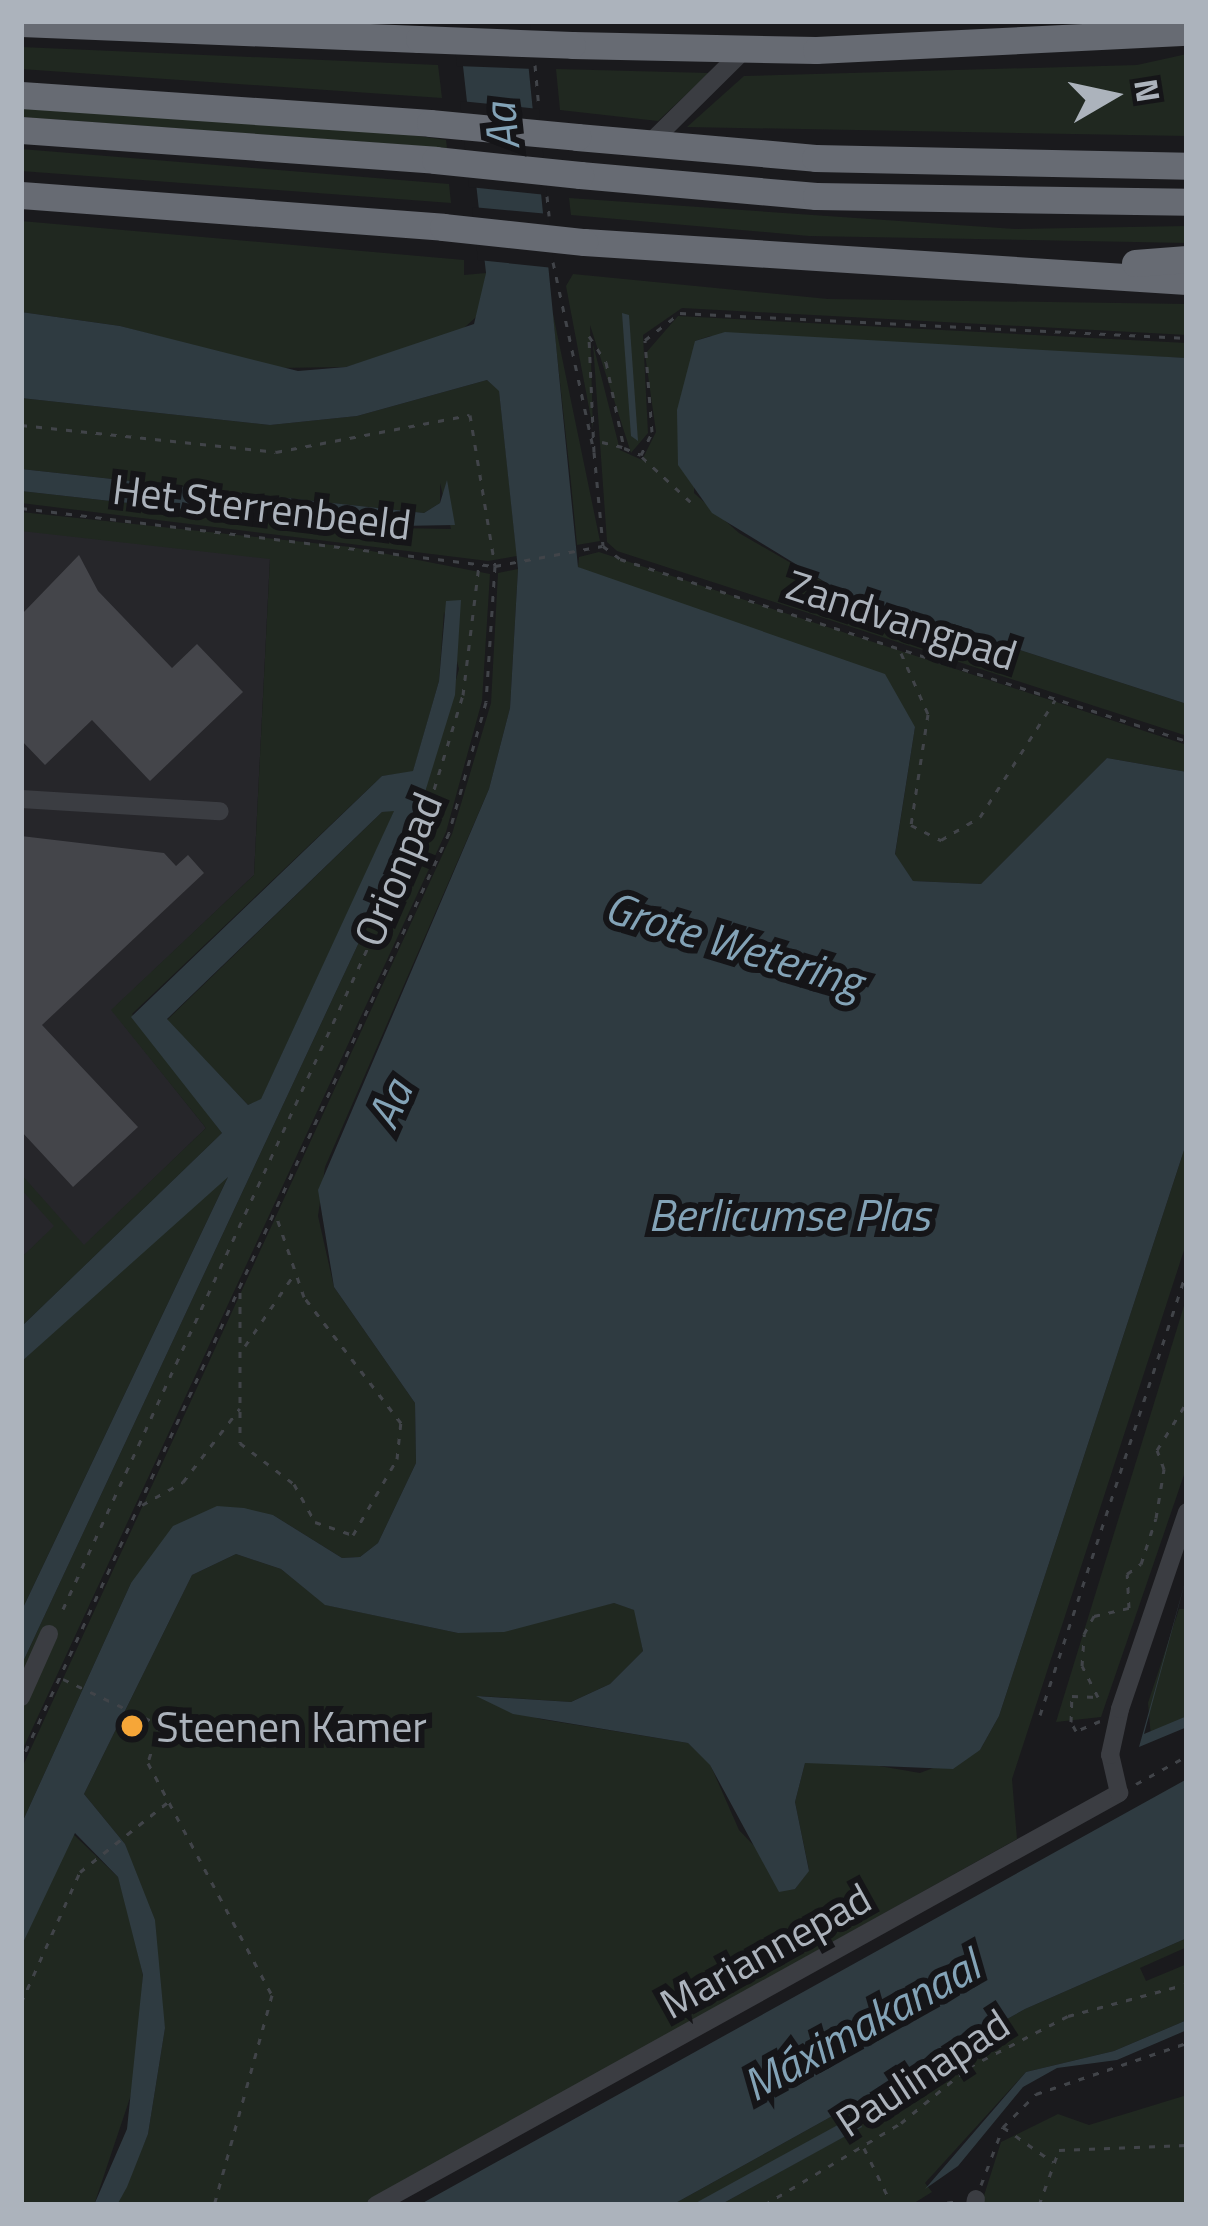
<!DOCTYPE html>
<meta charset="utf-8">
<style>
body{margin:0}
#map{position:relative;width:1208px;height:2226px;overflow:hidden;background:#1a1a1d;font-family:"Titillium Web",sans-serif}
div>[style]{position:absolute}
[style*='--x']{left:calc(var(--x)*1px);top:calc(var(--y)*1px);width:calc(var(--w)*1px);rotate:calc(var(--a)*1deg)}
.built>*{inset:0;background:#26262a}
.green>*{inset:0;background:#202820}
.water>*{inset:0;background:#2f3b41}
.pier>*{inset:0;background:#1a1a1d}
.building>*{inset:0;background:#44454a}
.path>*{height:3px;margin-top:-1.5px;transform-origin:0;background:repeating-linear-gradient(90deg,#414449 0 6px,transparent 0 15px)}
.minor>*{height:18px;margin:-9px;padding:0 9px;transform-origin:9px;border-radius:9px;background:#3b3d42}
.highway>*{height:27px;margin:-13.5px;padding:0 13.5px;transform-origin:13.5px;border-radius:13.5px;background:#676b73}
.highway-bridge>*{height:27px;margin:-13.5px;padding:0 13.5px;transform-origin:13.5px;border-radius:13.5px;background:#676b73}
.dots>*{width:33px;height:33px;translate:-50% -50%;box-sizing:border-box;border:6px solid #151518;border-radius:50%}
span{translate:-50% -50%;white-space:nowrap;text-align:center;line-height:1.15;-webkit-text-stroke:12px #151518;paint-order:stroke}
.street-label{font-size:42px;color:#acb3bc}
.poi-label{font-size:42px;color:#acb3bc}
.left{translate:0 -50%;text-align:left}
.water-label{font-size:45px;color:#83a3b7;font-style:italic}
.frame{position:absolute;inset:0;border:24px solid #acb3bc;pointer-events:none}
.north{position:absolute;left:1052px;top:36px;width:120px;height:120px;-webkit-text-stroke:9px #151518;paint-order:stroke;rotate:81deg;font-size:33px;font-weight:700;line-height:48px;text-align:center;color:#acb3bc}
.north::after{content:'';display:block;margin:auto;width:42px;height:54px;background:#acb3bc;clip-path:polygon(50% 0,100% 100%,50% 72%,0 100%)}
</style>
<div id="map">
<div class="built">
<div style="clip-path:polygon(21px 530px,270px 558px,254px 875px,112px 1010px,206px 1128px,76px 1254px,55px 1227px,21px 1258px)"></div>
</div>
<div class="green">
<div style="clip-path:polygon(21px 47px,438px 65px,442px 98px,21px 69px)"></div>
<div style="clip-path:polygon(1187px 54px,1187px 136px,687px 127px,744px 76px,1137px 65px)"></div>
<div style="clip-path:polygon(556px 69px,709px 73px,658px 121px,560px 110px)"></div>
<div style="clip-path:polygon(21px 105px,385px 131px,446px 140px,447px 148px,21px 117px)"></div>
<div style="clip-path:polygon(21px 149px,449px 184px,451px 203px,21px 171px)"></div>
<div style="clip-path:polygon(569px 198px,1015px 229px,1187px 226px,1187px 243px,809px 236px,571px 215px)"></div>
<div style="clip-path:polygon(21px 221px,464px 260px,464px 275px,486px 273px,485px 309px,455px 336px,346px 367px,275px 368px,120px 326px,21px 312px)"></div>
<div style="clip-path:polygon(573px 274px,828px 299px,1187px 304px,1187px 335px,682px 308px,643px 335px,648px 433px,631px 453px,590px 325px,593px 429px,566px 286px)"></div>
<div style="clip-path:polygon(552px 309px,600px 541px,577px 545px,571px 483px)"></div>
<div style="clip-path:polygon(678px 316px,1187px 343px,1187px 358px,710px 336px,695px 341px,694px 493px,739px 533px,843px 593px,1187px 704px,1187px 736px,617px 551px,607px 542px,593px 344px,620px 450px,642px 460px,656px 432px,645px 354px)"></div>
<div style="clip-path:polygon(487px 380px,499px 390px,517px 556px,488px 561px,21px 503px,21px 491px,343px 527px,451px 529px,440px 483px,440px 503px,424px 513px,21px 469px,21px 398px,270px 425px,357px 416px)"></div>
<div style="clip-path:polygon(21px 512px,351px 547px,490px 574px,482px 701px,446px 832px,21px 1753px,21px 1666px,417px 818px,459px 669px,444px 612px,439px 681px,413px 772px,382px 776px,132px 1014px,222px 1133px,21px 1327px,21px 1258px,54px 1226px,21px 1189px,21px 1174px,84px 1245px,206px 1128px,111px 1010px,254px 875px,270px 559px,21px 531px)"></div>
<div style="clip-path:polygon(599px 552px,1187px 745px,1187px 772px,1107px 758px,981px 884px,913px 881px,895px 855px,915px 727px,578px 567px,579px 557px)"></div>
<div style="clip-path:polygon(518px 569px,510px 708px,489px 789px,325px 1167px,318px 1216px,334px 1287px,415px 1403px,416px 1463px,378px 1543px,360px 1557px,342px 1558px,273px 1515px,131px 1583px,21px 1825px,21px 1770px,452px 834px,491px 703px,498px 573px)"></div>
<div style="clip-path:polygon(395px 810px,261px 1100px,248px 1105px,167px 1020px,382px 812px)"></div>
<div style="clip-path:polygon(1187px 1141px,1187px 1241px,1012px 1779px,1017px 1839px,362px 2205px,117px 2205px,148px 2134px,165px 2028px,125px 1844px,84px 1794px,192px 1575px,236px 1554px,281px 1569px,326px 1605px,458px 1633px,614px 1603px,635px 1610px,643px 1651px,610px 1684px,571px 1702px,480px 1696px,540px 1719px,688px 1743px,710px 1764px,739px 1830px,795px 1889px,809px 1870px,795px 1802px,805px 1763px,833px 1758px,920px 1773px,980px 1750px,999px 1716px)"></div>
<div style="clip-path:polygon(224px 1171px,228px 1177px,21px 1612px,21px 1362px)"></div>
<div style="clip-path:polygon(1187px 1296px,1187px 1466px,1101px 1717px,1056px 1722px)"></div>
<div style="clip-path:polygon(1179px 1609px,1187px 1609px,1187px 1716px,1151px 1737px,1148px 1703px)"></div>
<div style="clip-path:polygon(71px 1832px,118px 1877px,132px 1924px,143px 1976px,137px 2077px,94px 2205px,21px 2205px,21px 1947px)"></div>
<div style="clip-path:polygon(1187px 1938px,1187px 1947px,1140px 1968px,1146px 1981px,1187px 1964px,1187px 2020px,1114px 2051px,1026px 2072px,925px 2183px,932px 2192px,911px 2205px,720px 2205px,861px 2127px,692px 2205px,672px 2205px,1025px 2009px)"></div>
<div style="clip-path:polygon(1187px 2095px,1187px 2205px,981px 2205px,1001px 2142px,1058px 2114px,1089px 2125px)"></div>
</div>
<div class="water">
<div style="clip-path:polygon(458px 21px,524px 21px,578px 567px,885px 674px,915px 727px,895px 854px,913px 881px,981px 884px,1107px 758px,1187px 772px,1187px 1141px,999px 1716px,980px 1750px,953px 1769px,805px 1763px,795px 1802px,809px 1871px,795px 1889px,779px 1892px,710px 1765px,688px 1743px,513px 1714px,476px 1696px,571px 1702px,610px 1684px,643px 1651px,634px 1610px,614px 1603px,504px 1632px,458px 1633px,325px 1605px,281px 1569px,236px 1554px,192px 1575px,84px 1794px,125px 1844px,155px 1920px,165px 2028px,148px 2134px,127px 2187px,117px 2205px,94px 2205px,127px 2129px,143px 1975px,118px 1877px,75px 1833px,21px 1947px,21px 1825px,131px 1583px,173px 1526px,217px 1506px,244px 1508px,273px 1515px,342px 1558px,360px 1557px,378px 1543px,416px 1463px,415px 1403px,334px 1287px,318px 1190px,489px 789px,510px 708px,518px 569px,499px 391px,487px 380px,357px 416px,270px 425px,21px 398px,21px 312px,120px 326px,298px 371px,346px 367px,474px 324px,486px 273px)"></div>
<div style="clip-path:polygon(622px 313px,629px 315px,638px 441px,631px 436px)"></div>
<div style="clip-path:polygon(725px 332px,1187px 358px,1187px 704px,843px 593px,712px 513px,678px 465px,677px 410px,695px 341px)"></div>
<div style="clip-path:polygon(21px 469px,424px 513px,440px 503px,447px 480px,455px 525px,343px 527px,21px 491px)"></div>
<div style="clip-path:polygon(evenodd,461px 600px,455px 695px,417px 818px,21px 1666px,21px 1612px,228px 1177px,21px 1362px,21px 1327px,222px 1133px,131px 1017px,382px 776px,413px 771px,439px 681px,446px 601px,461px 600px,394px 811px,261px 1099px,248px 1105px,167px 1019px,382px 812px,394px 811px)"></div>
<div style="clip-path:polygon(1187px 1575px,1144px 1734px,1187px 1716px,1187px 1727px,1139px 1747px)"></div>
<div style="clip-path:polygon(1187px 1779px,1187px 1938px,1025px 2009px,672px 2205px,419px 2205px)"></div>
<div style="clip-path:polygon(1187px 2020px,1187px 2030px,1117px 2060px,1057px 2068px,1023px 2087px,958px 2166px,925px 2189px,1026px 2072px,1114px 2051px)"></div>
<div style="clip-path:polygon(856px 2115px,862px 2127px,720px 2205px,692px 2205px)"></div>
</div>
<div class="pier">
<div style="clip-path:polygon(452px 21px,530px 21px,535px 69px,457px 66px)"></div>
<div style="clip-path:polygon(460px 101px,539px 109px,547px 195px,469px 187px)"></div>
<div style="clip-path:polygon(472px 207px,549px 214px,554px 268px,478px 260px)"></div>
</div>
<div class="building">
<div style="clip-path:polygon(79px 555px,98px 591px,172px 668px,197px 644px,243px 692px,150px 781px,92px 720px,45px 765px,21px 740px,21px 615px)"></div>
<div style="clip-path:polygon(21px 836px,164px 853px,176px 866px,188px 855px,204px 873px,42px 1025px,138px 1127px,73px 1187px,21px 1131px)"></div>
</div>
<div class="path">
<div style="--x:535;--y:65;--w:44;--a:84.8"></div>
<div style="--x:547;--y:196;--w:20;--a:84"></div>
<div style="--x:553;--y:262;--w:194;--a:77.8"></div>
<div style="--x:594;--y:452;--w:94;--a:84.5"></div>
<div style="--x:21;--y:425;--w:256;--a:6"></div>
<div style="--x:276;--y:452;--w:197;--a:-10.8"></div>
<div style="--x:470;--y:415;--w:153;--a:80.6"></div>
<div style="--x:495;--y:566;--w:136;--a:93.8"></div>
<div style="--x:486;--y:702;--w:136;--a:105.8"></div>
<div style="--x:449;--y:833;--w:1022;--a:114.76"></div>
<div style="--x:602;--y:442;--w:21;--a:14"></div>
<div style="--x:594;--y:452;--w:116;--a:-92.5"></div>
<div style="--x:589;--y:336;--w:31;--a:57"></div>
<div style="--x:606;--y:362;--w:88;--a:78.2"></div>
<div style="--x:624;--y:448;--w:18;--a:22"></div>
<div style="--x:641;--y:455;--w:25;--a:-64"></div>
<div style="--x:652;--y:432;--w:92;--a:-94.4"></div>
<div style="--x:645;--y:340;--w:44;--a:-37.6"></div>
<div style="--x:680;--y:313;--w:508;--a:2.82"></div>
<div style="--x:642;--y:457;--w:69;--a:42.7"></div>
<div style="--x:21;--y:508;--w:478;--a:7"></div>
<div style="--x:495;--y:566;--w:109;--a:-10.6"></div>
<div style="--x:603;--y:546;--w:21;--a:37"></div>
<div style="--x:620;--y:559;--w:595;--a:17.8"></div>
<div style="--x:901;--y:653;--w:67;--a:66.1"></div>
<div style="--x:928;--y:714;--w:112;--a:98.7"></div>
<div style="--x:911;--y:825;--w:34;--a:27"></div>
<div style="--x:941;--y:840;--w:45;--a:-30.5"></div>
<div style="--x:980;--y:817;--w:139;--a:-57.3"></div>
<div style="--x:240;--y:1292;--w:151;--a:90"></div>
<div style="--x:240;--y:1443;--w:68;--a:37.2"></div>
<div style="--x:294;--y:1484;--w:43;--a:61.1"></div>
<div style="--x:315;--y:1522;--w:40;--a:18.9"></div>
<div style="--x:353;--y:1535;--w:88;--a:-59.9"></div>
<div style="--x:397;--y:1459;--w:36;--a:-84"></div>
<div style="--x:401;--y:1423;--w:159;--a:-127.6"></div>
<div style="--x:304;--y:1297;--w:87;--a:-108.9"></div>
<div style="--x:1187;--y:1311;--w:14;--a:90"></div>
<div style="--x:245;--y:1346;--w:85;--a:-55.6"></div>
<div style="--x:142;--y:1505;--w:47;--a:-29.3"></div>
<div style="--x:183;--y:1482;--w:93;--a:-52.4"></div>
<div style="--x:63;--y:1609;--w:856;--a:-65.26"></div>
<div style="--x:421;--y:832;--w:143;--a:-73"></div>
<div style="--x:463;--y:695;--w:132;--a:-83"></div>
<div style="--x:63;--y:1679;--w:107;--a:25.4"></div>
<div style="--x:160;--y:1725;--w:40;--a:108"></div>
<div style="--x:148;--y:1763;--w:263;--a:61.9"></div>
<div style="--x:272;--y:1995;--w:218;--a:105.4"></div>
<div style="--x:1040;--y:1715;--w:469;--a:-71.7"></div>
<div style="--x:1100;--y:1721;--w:26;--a:157"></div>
<div style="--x:1076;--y:1731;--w:10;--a:-119"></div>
<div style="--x:1071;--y:1722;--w:26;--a:-88"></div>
<div style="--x:1072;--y:1696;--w:26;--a:2"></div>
<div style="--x:1098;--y:1697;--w:35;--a:-117"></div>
<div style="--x:1082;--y:1666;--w:32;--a:-86"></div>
<div style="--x:1084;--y:1634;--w:21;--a:-61"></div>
<div style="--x:1094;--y:1616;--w:36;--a:-13"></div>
<div style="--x:1129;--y:1608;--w:34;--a:-93"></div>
<div style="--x:1127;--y:1574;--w:17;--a:-36"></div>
<div style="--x:1141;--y:1564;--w:48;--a:-71.9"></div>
<div style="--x:1156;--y:1518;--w:50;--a:-80.7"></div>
<div style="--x:1164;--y:1469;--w:20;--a:-110"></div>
<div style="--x:1157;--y:1450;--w:57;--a:-58"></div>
<div style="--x:1136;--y:1784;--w:58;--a:-28.8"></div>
<div style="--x:21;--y:2003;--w:144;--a:-65.8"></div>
<div style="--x:80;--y:1872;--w:112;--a:-38.5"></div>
<div style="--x:1003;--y:2127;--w:61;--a:35"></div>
<div style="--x:864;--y:2148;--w:64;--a:63.8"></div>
<div style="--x:981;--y:2185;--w:62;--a:-69.2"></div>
<div style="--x:1003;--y:2127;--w:47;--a:-45"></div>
<div style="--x:1036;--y:2094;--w:159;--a:-18.7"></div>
<div style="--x:764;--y:2205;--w:160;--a:-30.9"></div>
<div style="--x:901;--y:2123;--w:88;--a:-39.5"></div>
<div style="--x:969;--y:2067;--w:111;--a:-27.3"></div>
<div style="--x:1068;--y:2016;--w:123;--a:-15.1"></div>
<div style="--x:932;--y:2205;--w:26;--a:-9"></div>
<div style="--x:1039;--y:2205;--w:59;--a:-70"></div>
<div style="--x:1059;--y:2150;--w:128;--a:-2.2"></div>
</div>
<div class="minor">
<div style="--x:649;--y:144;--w:135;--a:-44.7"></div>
<div style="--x:21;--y:799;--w:199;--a:3.5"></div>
<div style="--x:21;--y:1697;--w:69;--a:-66"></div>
<div style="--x:376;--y:2205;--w:850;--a:-29.01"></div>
<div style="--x:1119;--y:1793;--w:39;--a:-103"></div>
<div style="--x:1110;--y:1755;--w:47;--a:-77.7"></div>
<div style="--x:1120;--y:1709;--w:208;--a:-71.2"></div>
<div style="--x:975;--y:2205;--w:6;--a:-81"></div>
</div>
<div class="highway">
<div style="--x:21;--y:23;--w:398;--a:2.3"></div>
<div style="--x:572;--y:45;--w:244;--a:1.2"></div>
<div style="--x:816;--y:50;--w:371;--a:-2.8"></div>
<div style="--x:21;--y:95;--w:410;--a:3.9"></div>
<div style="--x:21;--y:130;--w:415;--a:4.1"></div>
<div style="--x:577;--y:137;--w:239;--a:5"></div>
<div style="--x:815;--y:158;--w:372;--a:1.2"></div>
<div style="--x:580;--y:175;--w:237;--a:5.1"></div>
<div style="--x:816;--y:196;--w:371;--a:0.9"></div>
<div style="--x:21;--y:195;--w:423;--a:4.3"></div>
<div style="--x:584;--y:242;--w:604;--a:3.7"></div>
<div style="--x:1135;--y:263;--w:52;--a:-4.4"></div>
</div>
<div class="highway-bridge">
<div style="--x:419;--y:39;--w:153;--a:2.2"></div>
<div style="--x:430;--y:123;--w:148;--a:5.4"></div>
<div style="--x:435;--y:160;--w:146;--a:5.9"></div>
<div style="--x:443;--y:227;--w:142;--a:6.1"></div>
</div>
<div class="dots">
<div style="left:132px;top:1726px;background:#f6a638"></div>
</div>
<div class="street-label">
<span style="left:262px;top:506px;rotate:7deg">Het Sterrenbeeld</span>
<span style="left:902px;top:619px;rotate:18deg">Zandvangpad</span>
<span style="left:397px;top:869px;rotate:-67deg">Orionpad</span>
<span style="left:765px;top:1950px;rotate:-29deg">Mariannepad</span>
<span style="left:922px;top:2072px;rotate:-33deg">Paulinapad</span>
</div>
<div class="poi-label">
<span class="left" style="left:156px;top:1726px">Steenen Kamer</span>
</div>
<div class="water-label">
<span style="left:501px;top:127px;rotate:-96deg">Aa</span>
<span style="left:734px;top:944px;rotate:17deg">Grote Wetering</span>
<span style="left:389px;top:1104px;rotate:-66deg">Aa</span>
<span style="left:789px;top:1215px">Berlicumse Plas</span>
<span style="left:861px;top:2025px;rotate:-29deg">Máximakanaal</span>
</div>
<div class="frame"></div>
<div class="north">N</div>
</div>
